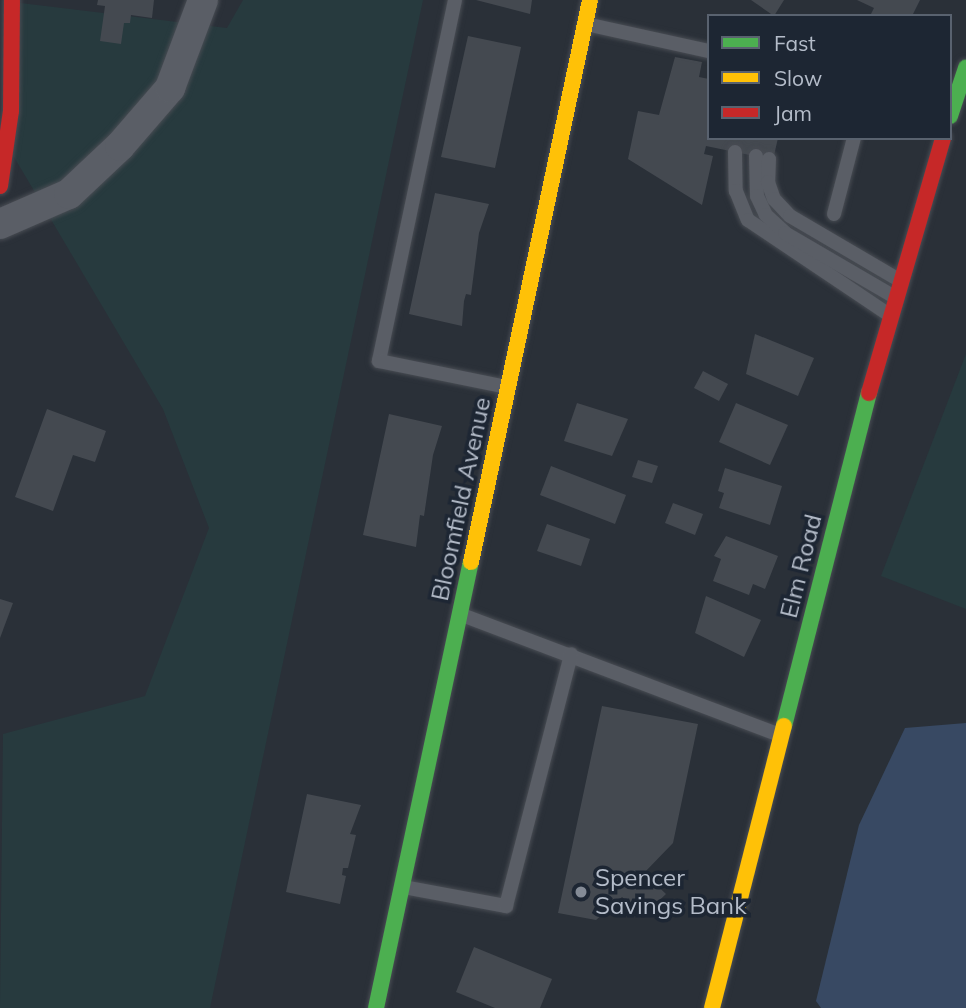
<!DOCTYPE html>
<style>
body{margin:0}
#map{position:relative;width:966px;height:1008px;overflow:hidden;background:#2a3038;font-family:Mulish,sans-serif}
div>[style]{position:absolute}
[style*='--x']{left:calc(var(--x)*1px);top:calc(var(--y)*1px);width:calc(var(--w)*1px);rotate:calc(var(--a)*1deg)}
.green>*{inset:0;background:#273a3e}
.water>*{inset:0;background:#384963}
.building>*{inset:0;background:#444950}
.roads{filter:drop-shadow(0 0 2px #484c53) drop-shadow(0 0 2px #484c53)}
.lane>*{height:14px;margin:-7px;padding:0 7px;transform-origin:7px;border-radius:7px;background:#5a5e66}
.street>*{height:30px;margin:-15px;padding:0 15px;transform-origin:15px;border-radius:15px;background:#5a5e66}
.fast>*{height:16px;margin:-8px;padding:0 8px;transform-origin:8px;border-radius:8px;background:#4caf50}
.slow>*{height:16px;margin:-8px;padding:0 8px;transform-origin:8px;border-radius:8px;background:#ffc107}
.jam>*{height:16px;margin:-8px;padding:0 8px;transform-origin:8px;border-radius:8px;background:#c62828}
.dots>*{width:19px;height:19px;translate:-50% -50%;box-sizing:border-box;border:4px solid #1d2633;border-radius:50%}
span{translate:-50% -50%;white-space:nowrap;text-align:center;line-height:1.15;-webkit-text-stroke:7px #1d2633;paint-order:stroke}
.street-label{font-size:24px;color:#b4bcc9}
.poi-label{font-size:24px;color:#b4bcc9}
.left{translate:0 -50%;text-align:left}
.legend{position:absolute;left:707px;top:14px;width:245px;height:126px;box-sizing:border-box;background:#1d2633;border:2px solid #59626f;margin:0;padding:9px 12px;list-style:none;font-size:21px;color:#b4bcc9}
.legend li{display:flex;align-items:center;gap:14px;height:35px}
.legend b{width:35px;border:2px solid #59626f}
</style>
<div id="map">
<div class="green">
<div style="clip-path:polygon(243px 0,423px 0,210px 1008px,0 1008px,3px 734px,145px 696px,209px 528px,163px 409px,4px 140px,4px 1px,227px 28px)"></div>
<div style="clip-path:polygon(966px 354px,966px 609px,881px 576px)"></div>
</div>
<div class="water">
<div style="clip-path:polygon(966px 723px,966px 1008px,821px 1008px,816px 1001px,859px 825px,905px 728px)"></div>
</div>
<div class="building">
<div style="clip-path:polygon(98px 0,154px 0,152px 18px,131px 15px,130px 23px,124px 23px,121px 44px,100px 41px,105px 6px,97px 5px)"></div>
<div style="clip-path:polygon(476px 0,532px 0,530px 14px)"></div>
<div style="clip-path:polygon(751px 0,784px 0,774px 16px)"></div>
<div style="clip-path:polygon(857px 0,920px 0,912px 16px,870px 16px,874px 8px)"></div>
<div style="clip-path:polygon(468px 36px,521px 47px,495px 168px,441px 157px)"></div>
<div style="clip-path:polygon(675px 57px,702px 62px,699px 77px,709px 79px,709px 138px,778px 138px,773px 160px,706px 146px,704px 154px,713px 156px,702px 205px,628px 159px,638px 111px,659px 115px)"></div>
<div style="clip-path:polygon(435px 193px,489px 204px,479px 233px,471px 295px,466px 294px,464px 301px,462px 326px,409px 314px)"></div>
<div style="clip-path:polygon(755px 334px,814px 358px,798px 396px,746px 374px)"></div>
<div style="clip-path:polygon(703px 371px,728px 384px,719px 401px,694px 388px)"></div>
<div style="clip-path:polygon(577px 403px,628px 419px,612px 456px,564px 441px)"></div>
<div style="clip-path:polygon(736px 403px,788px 425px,770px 465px,719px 442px)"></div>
<div style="clip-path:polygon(47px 409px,106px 431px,95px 462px,73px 455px,53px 511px,15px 497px)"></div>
<div style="clip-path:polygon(389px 414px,442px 426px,433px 455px,424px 516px,420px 515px,416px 547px,363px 535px)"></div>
<div style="clip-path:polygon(638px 460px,658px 466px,652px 483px,632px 477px)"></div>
<div style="clip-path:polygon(551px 466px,626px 495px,615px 524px,540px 495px)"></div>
<div style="clip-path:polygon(725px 468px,782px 486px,770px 525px,719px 508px,724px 493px,718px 491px)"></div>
<div style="clip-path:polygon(673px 503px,703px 514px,695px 535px,665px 523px)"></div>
<div style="clip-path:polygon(547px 524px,590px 539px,581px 566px,537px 551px)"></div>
<div style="clip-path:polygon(726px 536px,778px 556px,765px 589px,753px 584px,749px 595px,713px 581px,721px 559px,714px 556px)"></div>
<div style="clip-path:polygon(706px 596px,761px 620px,744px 657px,695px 633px)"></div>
<div style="clip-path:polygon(0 599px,13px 603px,0 638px)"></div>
<div style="clip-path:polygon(602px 706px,698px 724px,673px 843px,644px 873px,666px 894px,644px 915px,622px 897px,596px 920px,558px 913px)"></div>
<div style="clip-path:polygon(307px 794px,361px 805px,350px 834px,356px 835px,348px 868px,343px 868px,342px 875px,346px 876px,340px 904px,286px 892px)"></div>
<div style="clip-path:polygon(474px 947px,552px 979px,540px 1008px,495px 1008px,456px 992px)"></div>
</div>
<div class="roads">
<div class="lane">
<div style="--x:455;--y:0;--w:369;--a:101.9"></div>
<div style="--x:379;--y:361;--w:131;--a:11.5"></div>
<div style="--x:586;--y:24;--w:126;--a:12.4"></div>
<div style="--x:735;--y:152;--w:39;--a:89"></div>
<div style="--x:736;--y:191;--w:31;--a:68"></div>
<div style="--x:748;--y:220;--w:169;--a:33.9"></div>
<div style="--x:756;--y:156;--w:40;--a:88.6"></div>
<div style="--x:757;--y:196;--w:21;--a:65"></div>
<div style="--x:766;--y:215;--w:26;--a:43"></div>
<div style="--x:785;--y:233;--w:125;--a:30.3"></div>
<div style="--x:769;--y:159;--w:23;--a:92"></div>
<div style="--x:768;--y:182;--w:18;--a:71"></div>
<div style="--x:774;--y:199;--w:23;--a:47"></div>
<div style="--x:790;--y:216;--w:126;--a:30.4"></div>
<div style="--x:834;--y:214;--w:79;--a:-75.3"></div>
<div style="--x:462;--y:615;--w:340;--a:20.7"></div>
<div style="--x:403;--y:887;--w:105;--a:10.5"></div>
<div style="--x:506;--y:906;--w:260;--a:-75.5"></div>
</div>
<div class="street">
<div style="--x:0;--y:224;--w:75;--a:-23.5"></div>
<div style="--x:69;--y:194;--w:70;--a:-43.3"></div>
<div style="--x:120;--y:146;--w:77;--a:-49.2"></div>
<div style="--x:170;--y:88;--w:94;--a:-69.4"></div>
</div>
<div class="fast">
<div style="--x:950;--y:116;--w:51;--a:-71.6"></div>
<div style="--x:784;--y:726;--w:344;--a:-75.7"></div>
<div style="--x:376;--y:1008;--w:456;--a:-78"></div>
</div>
<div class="slow">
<div style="--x:471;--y:562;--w:574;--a:-78.04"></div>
<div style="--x:712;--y:1008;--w:291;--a:-75.7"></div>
</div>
<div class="jam">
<div style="--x:0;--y:186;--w:76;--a:-81.7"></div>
<div style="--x:11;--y:111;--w:111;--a:-89.5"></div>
<div style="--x:869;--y:393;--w:266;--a:-73.8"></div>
</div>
</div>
<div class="dots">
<div style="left:581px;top:892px;background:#848b96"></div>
</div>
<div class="street-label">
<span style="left:461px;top:499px;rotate:-78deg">Bloomfield Avenue</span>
<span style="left:801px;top:566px;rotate:-76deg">Elm Road</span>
</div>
<div class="poi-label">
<span class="left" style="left:595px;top:892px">Spencer<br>Savings Bank</span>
</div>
<ul class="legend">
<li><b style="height:9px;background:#4caf50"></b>Fast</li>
<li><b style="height:9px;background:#ffc107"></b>Slow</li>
<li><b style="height:9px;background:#c62828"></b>Jam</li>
</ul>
</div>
